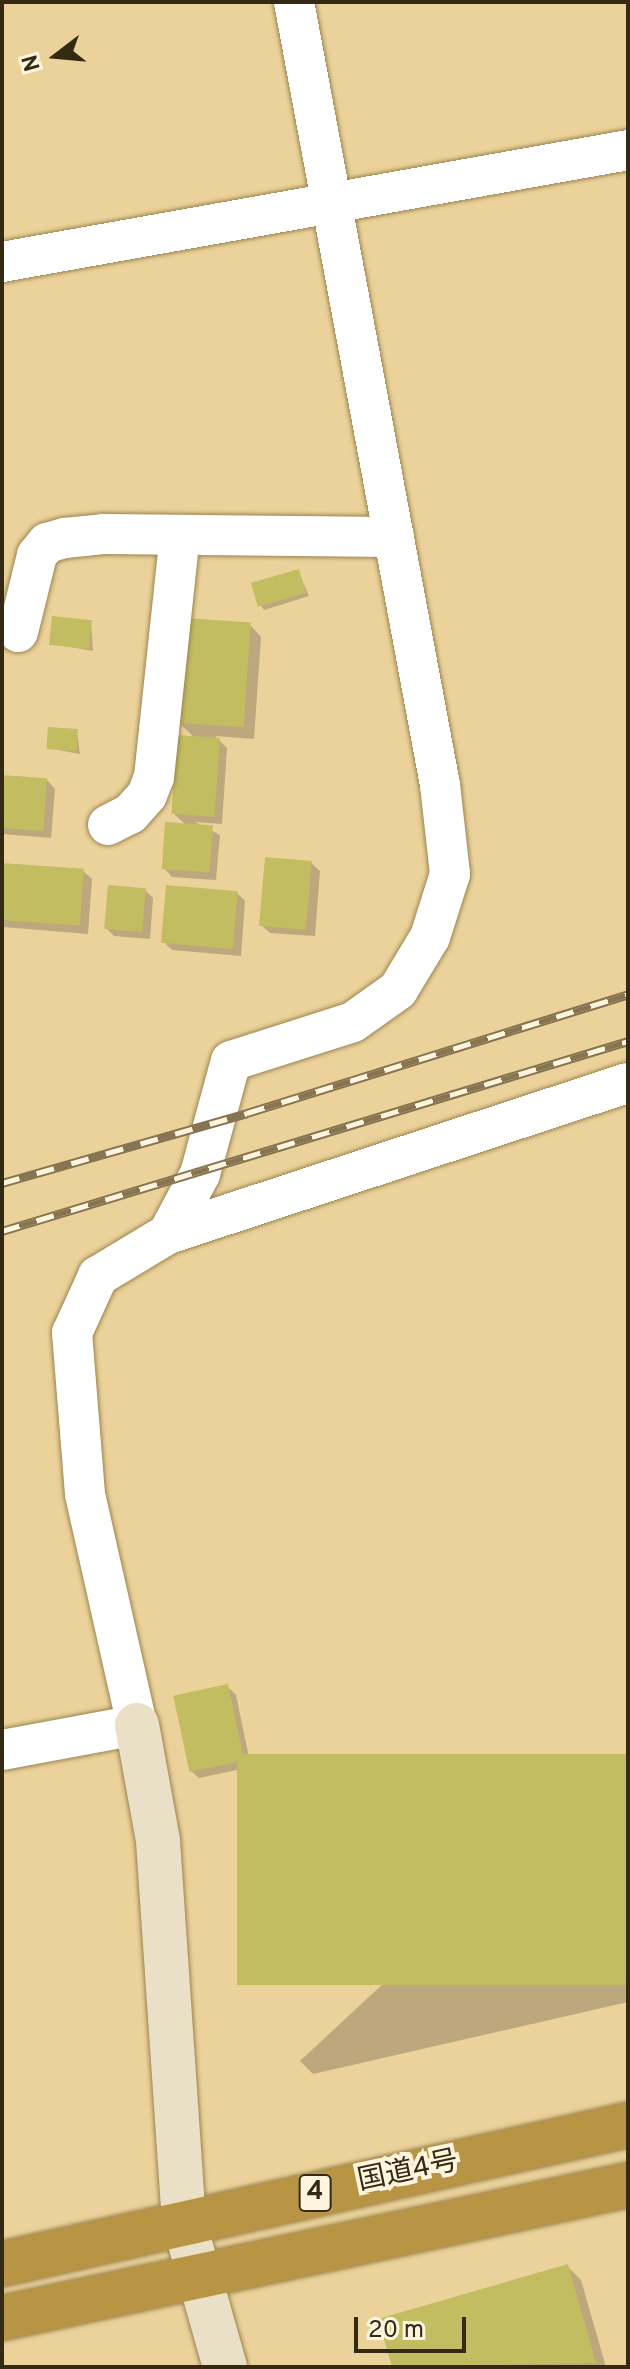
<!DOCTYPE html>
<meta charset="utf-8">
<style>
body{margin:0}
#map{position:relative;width:630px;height:2369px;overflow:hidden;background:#ebd29b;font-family:Overpass,"Noto Sans JP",sans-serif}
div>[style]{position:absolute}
.shadow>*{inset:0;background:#0003}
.building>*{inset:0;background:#c3bd62;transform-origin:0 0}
.roads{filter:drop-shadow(0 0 2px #9c844f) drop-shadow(0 0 2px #9c844f)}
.street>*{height:40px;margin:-20px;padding:0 20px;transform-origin:20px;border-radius:20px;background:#fff}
.secondary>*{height:44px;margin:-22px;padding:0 22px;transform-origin:22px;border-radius:22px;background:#eadfc7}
.highway>*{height:44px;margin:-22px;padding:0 22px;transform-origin:22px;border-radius:22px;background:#b89545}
.rail>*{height:9px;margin-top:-4.5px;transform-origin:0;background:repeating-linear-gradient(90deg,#fff5df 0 18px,#867550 0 36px);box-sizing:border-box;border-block:2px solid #867550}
span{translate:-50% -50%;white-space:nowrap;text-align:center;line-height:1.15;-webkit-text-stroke:8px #fff5df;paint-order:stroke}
.shield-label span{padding:2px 6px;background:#fff5df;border:2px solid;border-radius:6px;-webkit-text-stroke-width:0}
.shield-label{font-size:26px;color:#342a14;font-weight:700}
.street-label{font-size:28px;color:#342a14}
.frame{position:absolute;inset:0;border:4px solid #342a14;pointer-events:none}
.north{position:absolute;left:16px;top:16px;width:80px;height:80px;-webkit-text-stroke:6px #fff5df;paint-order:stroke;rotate:254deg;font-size:22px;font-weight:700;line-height:32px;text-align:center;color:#342a14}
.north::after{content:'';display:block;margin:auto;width:28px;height:36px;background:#342a14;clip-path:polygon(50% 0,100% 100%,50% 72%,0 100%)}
.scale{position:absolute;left:354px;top:2317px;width:112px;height:36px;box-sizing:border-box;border:4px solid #342a14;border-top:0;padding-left:10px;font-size:24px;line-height:28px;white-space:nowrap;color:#342a14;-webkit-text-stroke:6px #fff5df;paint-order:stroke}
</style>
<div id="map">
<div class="shadow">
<div style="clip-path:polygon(298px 571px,309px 596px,264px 610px,261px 606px)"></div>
<div style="clip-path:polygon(91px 622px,93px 651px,52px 644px)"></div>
<div style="clip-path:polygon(250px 625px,261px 637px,254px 739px,215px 736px,227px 748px,222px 824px,195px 822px,220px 835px,216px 880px,172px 877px,164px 868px,186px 825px,173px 813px,195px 738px,179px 723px)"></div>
<div style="clip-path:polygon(77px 731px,80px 754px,48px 748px)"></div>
<div style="clip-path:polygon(2px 777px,47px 780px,55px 789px,51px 838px,2px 834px)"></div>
<div style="clip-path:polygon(311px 863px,320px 871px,315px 936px,270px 933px,261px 925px)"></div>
<div style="clip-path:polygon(2px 865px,83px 871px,92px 879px,88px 934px,3px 927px)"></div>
<div style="clip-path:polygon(145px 890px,153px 898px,150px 939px,114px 936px,106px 928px)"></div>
<div style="clip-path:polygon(237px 893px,245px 901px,241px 956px,172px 950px,164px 942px)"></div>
<div style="clip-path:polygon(227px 1686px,236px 1695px,251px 1767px,199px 1778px,190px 1770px)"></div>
<div style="clip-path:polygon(628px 1756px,628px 2002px,313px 2074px,300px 2061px)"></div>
<div style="clip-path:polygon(568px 2267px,581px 2280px,606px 2367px,394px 2367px,381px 2321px)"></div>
</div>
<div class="building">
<div style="left:299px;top:569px;width:25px;height:50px;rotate:74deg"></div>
<div style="left:52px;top:616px;width:40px;height:29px;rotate:6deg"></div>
<div style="left:185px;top:618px;width:66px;height:105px;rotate:4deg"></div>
<div style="left:48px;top:727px;width:30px;height:22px;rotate:4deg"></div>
<div style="left:177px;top:735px;width:43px;height:79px;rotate:4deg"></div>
<div style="left:2px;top:775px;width:45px;height:53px;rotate:4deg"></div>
<div style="left:165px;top:822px;width:48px;height:47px;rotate:4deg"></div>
<div style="left:265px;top:857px;width:47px;height:69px;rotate:5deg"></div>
<div style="left:2px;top:863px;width:82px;height:57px;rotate:4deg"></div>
<div style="left:108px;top:885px;width:38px;height:44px;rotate:5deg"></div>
<div style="left:166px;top:885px;width:72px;height:58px;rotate:5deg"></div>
<div style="left:228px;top:1684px;width:78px;height:56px;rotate:78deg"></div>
<div style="left:628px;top:1754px;width:231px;height:391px;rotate:90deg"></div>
<div style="clip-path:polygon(568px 2264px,596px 2363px,392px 2367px,378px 2319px)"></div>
</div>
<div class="roads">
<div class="street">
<div style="left:2px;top:262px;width:636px;rotate:-10.14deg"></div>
<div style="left:18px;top:632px;width:79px;rotate:-76.1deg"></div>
<div style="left:37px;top:555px;width:16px;rotate:-50deg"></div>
<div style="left:47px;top:543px;width:19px;rotate:-16deg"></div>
<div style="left:65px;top:538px;width:38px;rotate:-6deg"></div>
<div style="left:103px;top:534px;width:291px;rotate:0.6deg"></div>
<div style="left:108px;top:825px;width:25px;rotate:-27deg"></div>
<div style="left:130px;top:814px;width:25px;rotate:-48deg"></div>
<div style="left:147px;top:795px;width:19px;rotate:-69deg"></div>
<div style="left:154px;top:777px;width:243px;rotate:-83.9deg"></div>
<div style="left:168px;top:1234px;width:68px;rotate:-61.9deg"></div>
<div style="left:200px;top:1174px;width:117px;rotate:-74.7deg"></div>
<div style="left:231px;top:1061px;width:128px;rotate:-17.7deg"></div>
<div style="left:353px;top:1022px;width:55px;rotate:-35.4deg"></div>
<div style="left:398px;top:990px;width:62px;rotate:-58.9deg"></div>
<div style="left:430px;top:937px;width:66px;rotate:-72.4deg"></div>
<div style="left:450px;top:874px;width:90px;rotate:-96.4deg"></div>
<div style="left:440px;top:785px;width:796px;rotate:-100.56deg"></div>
<div style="left:2px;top:1750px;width:137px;rotate:-10.5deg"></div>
<div style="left:137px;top:1725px;width:237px;rotate:-102.7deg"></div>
<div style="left:85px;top:1494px;width:162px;rotate:-94.6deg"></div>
<div style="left:72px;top:1333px;width:63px;rotate:-65.5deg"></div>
<div style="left:98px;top:1276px;width:82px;rotate:-31deg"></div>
<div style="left:168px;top:1234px;width:484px;rotate:-18.2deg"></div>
</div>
<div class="secondary">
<div style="left:137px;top:1725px;width:118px;rotate:79.7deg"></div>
<div style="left:158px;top:1841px;width:382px;rotate:86.1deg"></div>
<div style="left:184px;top:2222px;width:151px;rotate:74.2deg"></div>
</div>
<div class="highway">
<div style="left:2px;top:2264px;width:641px;rotate:-12.52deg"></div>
<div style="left:2px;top:2318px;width:640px;rotate:-11.99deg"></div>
</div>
</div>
<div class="rail">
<div style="left:2px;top:1183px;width:255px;rotate:-15.9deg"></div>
<div style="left:247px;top:1113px;width:399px;rotate:-17.3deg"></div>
<div style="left:2px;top:1231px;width:654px;rotate:-16.88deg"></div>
</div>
<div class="shield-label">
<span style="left:315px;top:2193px">4</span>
</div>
<div class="street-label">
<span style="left:408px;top:2172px;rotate:-12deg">国道4号</span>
</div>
<div class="frame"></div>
<div class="north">N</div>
<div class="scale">20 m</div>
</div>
